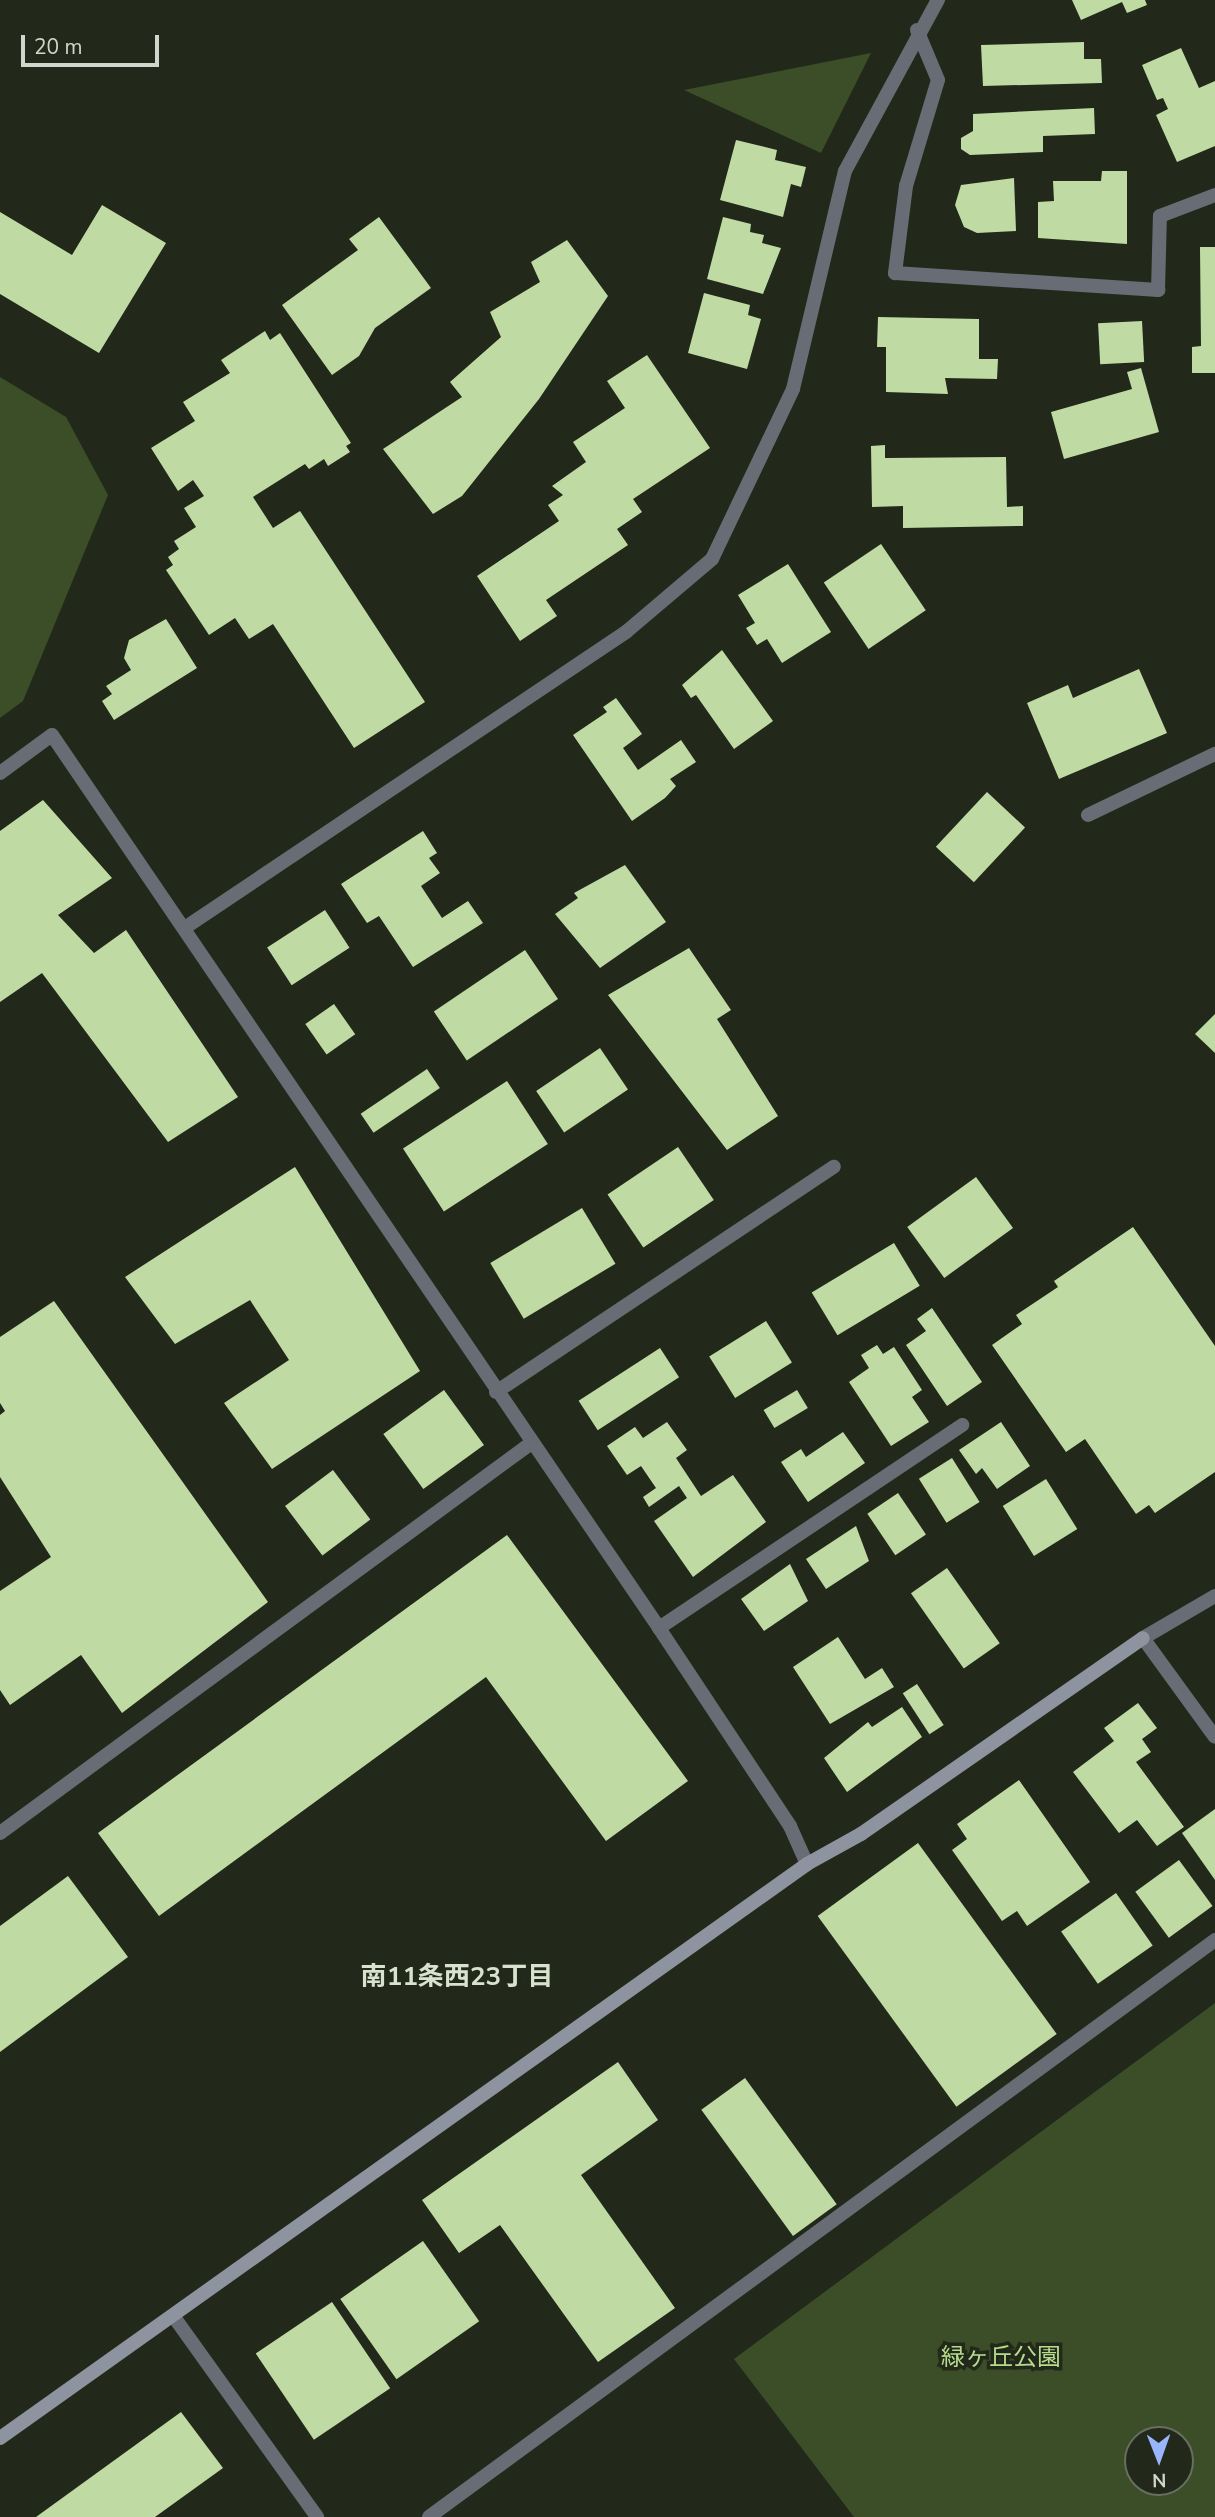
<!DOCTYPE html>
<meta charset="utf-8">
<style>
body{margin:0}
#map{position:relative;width:1215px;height:2517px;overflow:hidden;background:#22291a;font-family:"Nunito Sans","Noto Sans JP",sans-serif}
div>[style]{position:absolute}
.green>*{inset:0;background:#3b4e27}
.building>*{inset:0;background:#bfdba3;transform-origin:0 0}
.lane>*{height:14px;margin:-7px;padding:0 7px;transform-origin:7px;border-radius:7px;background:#686c74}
.street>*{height:14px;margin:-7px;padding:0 7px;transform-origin:7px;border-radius:7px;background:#686c74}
.secondary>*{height:14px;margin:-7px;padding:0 7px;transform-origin:7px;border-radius:7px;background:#8e93a0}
span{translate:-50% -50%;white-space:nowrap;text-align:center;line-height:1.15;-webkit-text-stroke:7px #22291a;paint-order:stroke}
.park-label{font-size:24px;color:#b5db8c}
.neighbourhood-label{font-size:26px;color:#d8e2ce;font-weight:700}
.north{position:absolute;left:1124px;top:2426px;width:70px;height:70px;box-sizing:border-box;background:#22291a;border:2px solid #686e61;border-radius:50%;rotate:179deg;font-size:19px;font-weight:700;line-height:28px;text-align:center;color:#d0d6cc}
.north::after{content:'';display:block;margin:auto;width:24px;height:32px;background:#99b5fd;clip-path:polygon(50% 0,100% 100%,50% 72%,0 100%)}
.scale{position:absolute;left:21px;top:35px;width:138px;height:32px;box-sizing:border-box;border:4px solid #d0d6cc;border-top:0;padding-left:9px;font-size:21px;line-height:24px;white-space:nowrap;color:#d0d6cc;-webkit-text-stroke:5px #22291a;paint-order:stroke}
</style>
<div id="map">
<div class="green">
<div style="clip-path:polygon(871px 53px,821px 153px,684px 90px)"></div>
<div style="clip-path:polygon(0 377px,66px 417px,108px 495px,23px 701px,0 718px)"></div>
<div style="clip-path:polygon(evenodd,1215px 2003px,1215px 2517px,854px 2517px,734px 2359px,1215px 2003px,1138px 2440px,1180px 2440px,1180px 2482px,1138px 2482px,1138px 2440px)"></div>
</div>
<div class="building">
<div style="clip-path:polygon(1072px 0,1145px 0,1147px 5px,1127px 13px,1122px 2px,1081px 20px)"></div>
<div style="clip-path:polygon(1084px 42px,1084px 59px,1101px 59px,1102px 83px,983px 86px,981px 45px)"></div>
<div style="clip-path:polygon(1181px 48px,1199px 88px,1215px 81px,1215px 146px,1177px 162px,1156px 115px,1168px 109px,1163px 98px,1157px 100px,1142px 65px)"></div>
<div style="clip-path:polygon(1094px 108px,1095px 134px,1043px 136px,1043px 152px,970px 155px,961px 149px,961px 138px,973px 131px,973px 114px)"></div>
<div style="clip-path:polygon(736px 140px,777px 150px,775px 160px,806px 167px,801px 187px,791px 184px,783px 217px,720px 200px)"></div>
<div style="clip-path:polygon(1102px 171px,1127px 171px,1127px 244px,1038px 238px,1038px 202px,1054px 201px,1053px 181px,1101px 181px)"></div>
<div style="clip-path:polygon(1014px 178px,1016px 231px,977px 233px,964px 227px,955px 205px,961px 185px)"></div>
<div style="clip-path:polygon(102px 205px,166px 243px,99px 353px,0 294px,0 212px,72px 255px)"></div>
<div style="clip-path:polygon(379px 217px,431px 288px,375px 328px,359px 356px,332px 375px,282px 305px,358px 250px,349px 239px)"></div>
<div style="clip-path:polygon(723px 217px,751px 224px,750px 232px,764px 235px,762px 243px,781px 248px,763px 294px,707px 279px)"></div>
<div style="clip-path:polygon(567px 240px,608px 296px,539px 399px,462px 496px,433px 514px,383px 449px,462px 397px,450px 382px,501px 337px,490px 312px,540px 282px,531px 262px)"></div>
<div style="clip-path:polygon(1200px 247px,1215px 247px,1215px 373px,1192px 373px,1192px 347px,1201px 346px)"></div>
<div style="clip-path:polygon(704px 293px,750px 305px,748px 315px,761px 319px,747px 369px,688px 353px)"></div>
<div style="clip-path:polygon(878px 317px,979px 319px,979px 359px,998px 359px,997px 379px,945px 378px,948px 394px,886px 392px,886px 347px,877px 347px)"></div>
<div style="left:1142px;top:321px;width:41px;height:44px;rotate:87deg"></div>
<div style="clip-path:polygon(265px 331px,270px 340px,280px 333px,351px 443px,346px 446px,350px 452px,328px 466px,324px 459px,309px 469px,305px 464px,253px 497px,273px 528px,300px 511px,425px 702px,354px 748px,273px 624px,249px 639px,235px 618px,209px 635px,166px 570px,173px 565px,168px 557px,179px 549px,174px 541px,196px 527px,184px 508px,204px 496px,193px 480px,178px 491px,151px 448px,195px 421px,183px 402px,230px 373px,221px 360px)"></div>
<div style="clip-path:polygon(647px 355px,710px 448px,633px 499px,642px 512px,617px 529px,628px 545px,546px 600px,557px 616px,520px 641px,477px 576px,559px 521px,548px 505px,563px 495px,552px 486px,586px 462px,573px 442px,625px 408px,607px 381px)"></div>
<div style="clip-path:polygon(1141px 368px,1159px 432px,1064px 459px,1051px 412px,1132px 389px,1127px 372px)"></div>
<div style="clip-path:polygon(885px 445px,885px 458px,1006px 457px,1007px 507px,1023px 506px,1023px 526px,903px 528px,903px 506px,872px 507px,871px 446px)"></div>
<div style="left:881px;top:544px;width:80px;height:69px;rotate:56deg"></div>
<div style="clip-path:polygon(788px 564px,831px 632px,782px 663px,767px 639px,757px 645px,746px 628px,755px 623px,738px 595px)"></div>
<div style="clip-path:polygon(166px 619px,197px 668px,114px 720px,102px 701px,112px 694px,106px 686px,131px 670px,124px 658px,129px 640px)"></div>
<div style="clip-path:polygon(722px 650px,773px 721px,734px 749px,696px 695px,691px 698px,682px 685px)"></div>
<div style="clip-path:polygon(1139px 669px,1167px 733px,1059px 779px,1027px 703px,1068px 685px,1073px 698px)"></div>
<div style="clip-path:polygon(616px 698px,642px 734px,623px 748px,638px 770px,681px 740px,696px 762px,670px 779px,676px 786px,665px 798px,632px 821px,573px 735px,607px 712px,603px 707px)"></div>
<div style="left:987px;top:792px;width:52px;height:75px;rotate:43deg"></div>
<div style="clip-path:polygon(43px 800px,112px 878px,58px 915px,94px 953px,126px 930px,238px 1097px,168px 1142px,42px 973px,0 1002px,0 831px)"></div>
<div style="clip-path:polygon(423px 831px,437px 853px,429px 858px,440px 873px,421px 886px,442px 918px,468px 901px,483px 923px,413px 967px,379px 916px,367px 923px,341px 884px)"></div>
<div style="clip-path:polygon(625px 865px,666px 922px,600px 968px,555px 914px,578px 898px,574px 893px)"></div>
<div style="left:325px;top:910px;width:45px;height:69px;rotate:57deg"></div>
<div style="clip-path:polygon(689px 948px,731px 1010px,717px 1019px,778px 1116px,727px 1150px,608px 995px)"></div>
<div style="left:525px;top:950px;width:59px;height:110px;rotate:56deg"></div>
<div style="left:334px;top:1004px;width:37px;height:35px;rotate:55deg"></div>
<div style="clip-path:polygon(1215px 1014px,1215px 1053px,1195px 1034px)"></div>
<div style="left:600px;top:1048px;width:50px;height:77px;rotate:56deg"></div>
<div style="left:427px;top:1069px;width:23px;height:80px;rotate:56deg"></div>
<div style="left:507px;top:1081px;width:75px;height:124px;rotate:57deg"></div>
<div style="left:678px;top:1147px;width:64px;height:85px;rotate:56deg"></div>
<div style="clip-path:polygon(295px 1167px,420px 1371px,272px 1469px,224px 1403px,289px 1360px,250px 1300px,175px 1344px,125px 1277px)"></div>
<div style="left:976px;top:1177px;width:63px;height:85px;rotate:54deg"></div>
<div style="left:582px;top:1208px;width:65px;height:107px;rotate:59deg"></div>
<div style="clip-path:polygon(1133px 1227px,1215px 1346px,1215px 1472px,1155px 1513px,1149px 1505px,1136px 1514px,1085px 1439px,1066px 1452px,992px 1345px,1022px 1324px,1016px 1315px,1058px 1287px,1054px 1281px)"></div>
<div style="left:894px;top:1243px;width:50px;height:96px;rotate:59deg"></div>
<div style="clip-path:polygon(54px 1301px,268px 1602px,122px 1713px,81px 1655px,10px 1705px,0 1690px,0 1591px,51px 1557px,0 1477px,0 1415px,5px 1411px,0 1403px,0 1337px)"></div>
<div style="clip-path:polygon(932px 1308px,982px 1382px,947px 1406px,906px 1345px,926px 1331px,917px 1319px)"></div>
<div style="left:766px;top:1321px;width:49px;height:67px;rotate:58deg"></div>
<div style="clip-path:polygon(877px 1345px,883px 1354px,894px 1347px,922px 1390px,912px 1397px,929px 1422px,891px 1446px,849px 1382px,869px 1368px,861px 1355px)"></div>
<div style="left:660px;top:1348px;width:35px;height:97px;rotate:57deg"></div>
<div style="left:444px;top:1390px;width:68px;height:75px;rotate:54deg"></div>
<div style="left:797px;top:1390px;width:21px;height:39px;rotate:59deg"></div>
<div style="clip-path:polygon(667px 1422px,687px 1450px,676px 1458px,701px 1496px,733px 1475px,766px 1522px,693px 1577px,654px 1521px,687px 1498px,679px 1486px,649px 1507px,643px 1497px,656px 1488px,641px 1466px,627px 1475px,607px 1446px,635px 1427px,643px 1438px)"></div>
<div style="clip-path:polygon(1001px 1422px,1030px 1466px,997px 1489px,982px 1468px,976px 1474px,959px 1450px)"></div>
<div style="clip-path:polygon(843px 1432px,865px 1463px,808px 1502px,781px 1462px,801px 1449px,806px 1457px)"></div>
<div style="left:952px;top:1458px;width:52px;height:39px;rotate:58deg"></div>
<div style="left:333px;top:1470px;width:62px;height:60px;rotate:53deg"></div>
<div style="left:1046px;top:1479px;width:59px;height:51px;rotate:58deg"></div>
<div style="left:898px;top:1493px;width:50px;height:37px;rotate:56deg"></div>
<div style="clip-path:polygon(856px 1526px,869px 1561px,826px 1589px,806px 1559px)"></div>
<div style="clip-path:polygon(507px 1535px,688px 1781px,606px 1841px,486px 1677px,159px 1916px,98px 1833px)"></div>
<div style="clip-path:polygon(790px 1564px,808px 1601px,764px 1631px,741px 1599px)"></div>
<div style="left:947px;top:1568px;width:92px;height:44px;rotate:55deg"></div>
<div style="clip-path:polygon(838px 1637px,865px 1679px,882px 1668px,894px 1687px,830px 1724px,793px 1667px)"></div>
<div style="left:917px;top:1684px;width:49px;height:17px;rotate:57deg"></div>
<div style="clip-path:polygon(1138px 1703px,1157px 1728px,1142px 1739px,1151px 1752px,1136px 1762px,1184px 1827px,1157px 1846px,1137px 1820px,1119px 1833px,1073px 1772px,1114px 1741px,1104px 1728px)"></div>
<div style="clip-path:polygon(902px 1707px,922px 1737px,847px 1792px,824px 1758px,868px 1722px,872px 1727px)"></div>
<div style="clip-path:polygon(1019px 1780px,1090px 1882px,1027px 1926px,1017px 1911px,1002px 1921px,952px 1850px,967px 1839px,957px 1824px)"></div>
<div style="clip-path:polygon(1215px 1809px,1215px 1880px,1182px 1833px)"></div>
<div style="left:918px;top:1843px;width:236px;height:124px;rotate:54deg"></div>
<div style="left:1179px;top:1860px;width:57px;height:54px;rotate:54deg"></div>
<div style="clip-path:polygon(68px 1876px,128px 1957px,0 2052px,0 1926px)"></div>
<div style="left:1116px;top:1893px;width:64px;height:67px;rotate:55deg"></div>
<div style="clip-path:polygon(618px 2062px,658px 2120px,581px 2175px,675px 2308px,598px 2362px,500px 2225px,459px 2253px,422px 2200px)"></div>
<div style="left:745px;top:2078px;width:156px;height:54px;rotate:54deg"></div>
<div style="left:423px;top:2241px;width:98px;height:101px;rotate:55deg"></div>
<div style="left:332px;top:2302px;width:104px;height:92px;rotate:56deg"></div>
<div style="clip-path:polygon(181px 2412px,223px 2468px,155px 2517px,36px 2517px)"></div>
</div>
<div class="lane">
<div style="left:1088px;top:815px;width:141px;rotate:-25.7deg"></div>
</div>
<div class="street">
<div style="left:917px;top:30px;width:54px;rotate:67.2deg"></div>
<div style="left:938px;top:80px;width:111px;rotate:106.8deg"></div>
<div style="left:906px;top:186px;width:88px;rotate:97.2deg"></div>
<div style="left:895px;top:273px;width:264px;rotate:3.7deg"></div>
<div style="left:1158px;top:290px;width:74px;rotate:-88.5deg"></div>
<div style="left:1160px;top:216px;width:59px;rotate:-20.9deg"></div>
<div style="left:0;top:773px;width:64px;rotate:-36.2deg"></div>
<div style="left:52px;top:735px;width:1080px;rotate:55.79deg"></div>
<div style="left:659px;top:1628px;width:237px;rotate:56.5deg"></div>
<div style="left:790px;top:1826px;width:42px;rotate:65.9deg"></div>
<div style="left:186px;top:927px;width:530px;rotate:-33.84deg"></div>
<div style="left:626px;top:632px;width:113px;rotate:-40.3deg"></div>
<div style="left:712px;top:559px;width:188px;rotate:-64.5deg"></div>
<div style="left:793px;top:389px;width:224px;rotate:-76.6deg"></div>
<div style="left:845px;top:171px;width:195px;rotate:-61.5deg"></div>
<div style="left:496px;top:1392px;width:406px;rotate:-33.7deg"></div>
<div style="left:1215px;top:1596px;width:83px;rotate:149.7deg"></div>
<div style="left:1143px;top:1638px;width:122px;rotate:54deg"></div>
<div style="left:659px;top:1628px;width:365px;rotate:-33.8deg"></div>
<div style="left:0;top:1833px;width:657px;rotate:-36.28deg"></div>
<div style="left:174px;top:2317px;width:246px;rotate:54.4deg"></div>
<div style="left:429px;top:2517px;width:975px;rotate:-36.28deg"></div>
</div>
<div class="secondary">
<div style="left:0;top:2438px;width:990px;rotate:-35.42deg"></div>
<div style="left:807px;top:1864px;width:62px;rotate:-29.1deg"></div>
<div style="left:861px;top:1834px;width:343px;rotate:-34.8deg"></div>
</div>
<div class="park-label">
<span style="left:1001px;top:2358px">緑ヶ丘公園</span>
</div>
<div class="neighbourhood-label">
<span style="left:457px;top:1977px">南11条西23丁目</span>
</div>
<div class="north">N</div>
<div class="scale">20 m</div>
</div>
